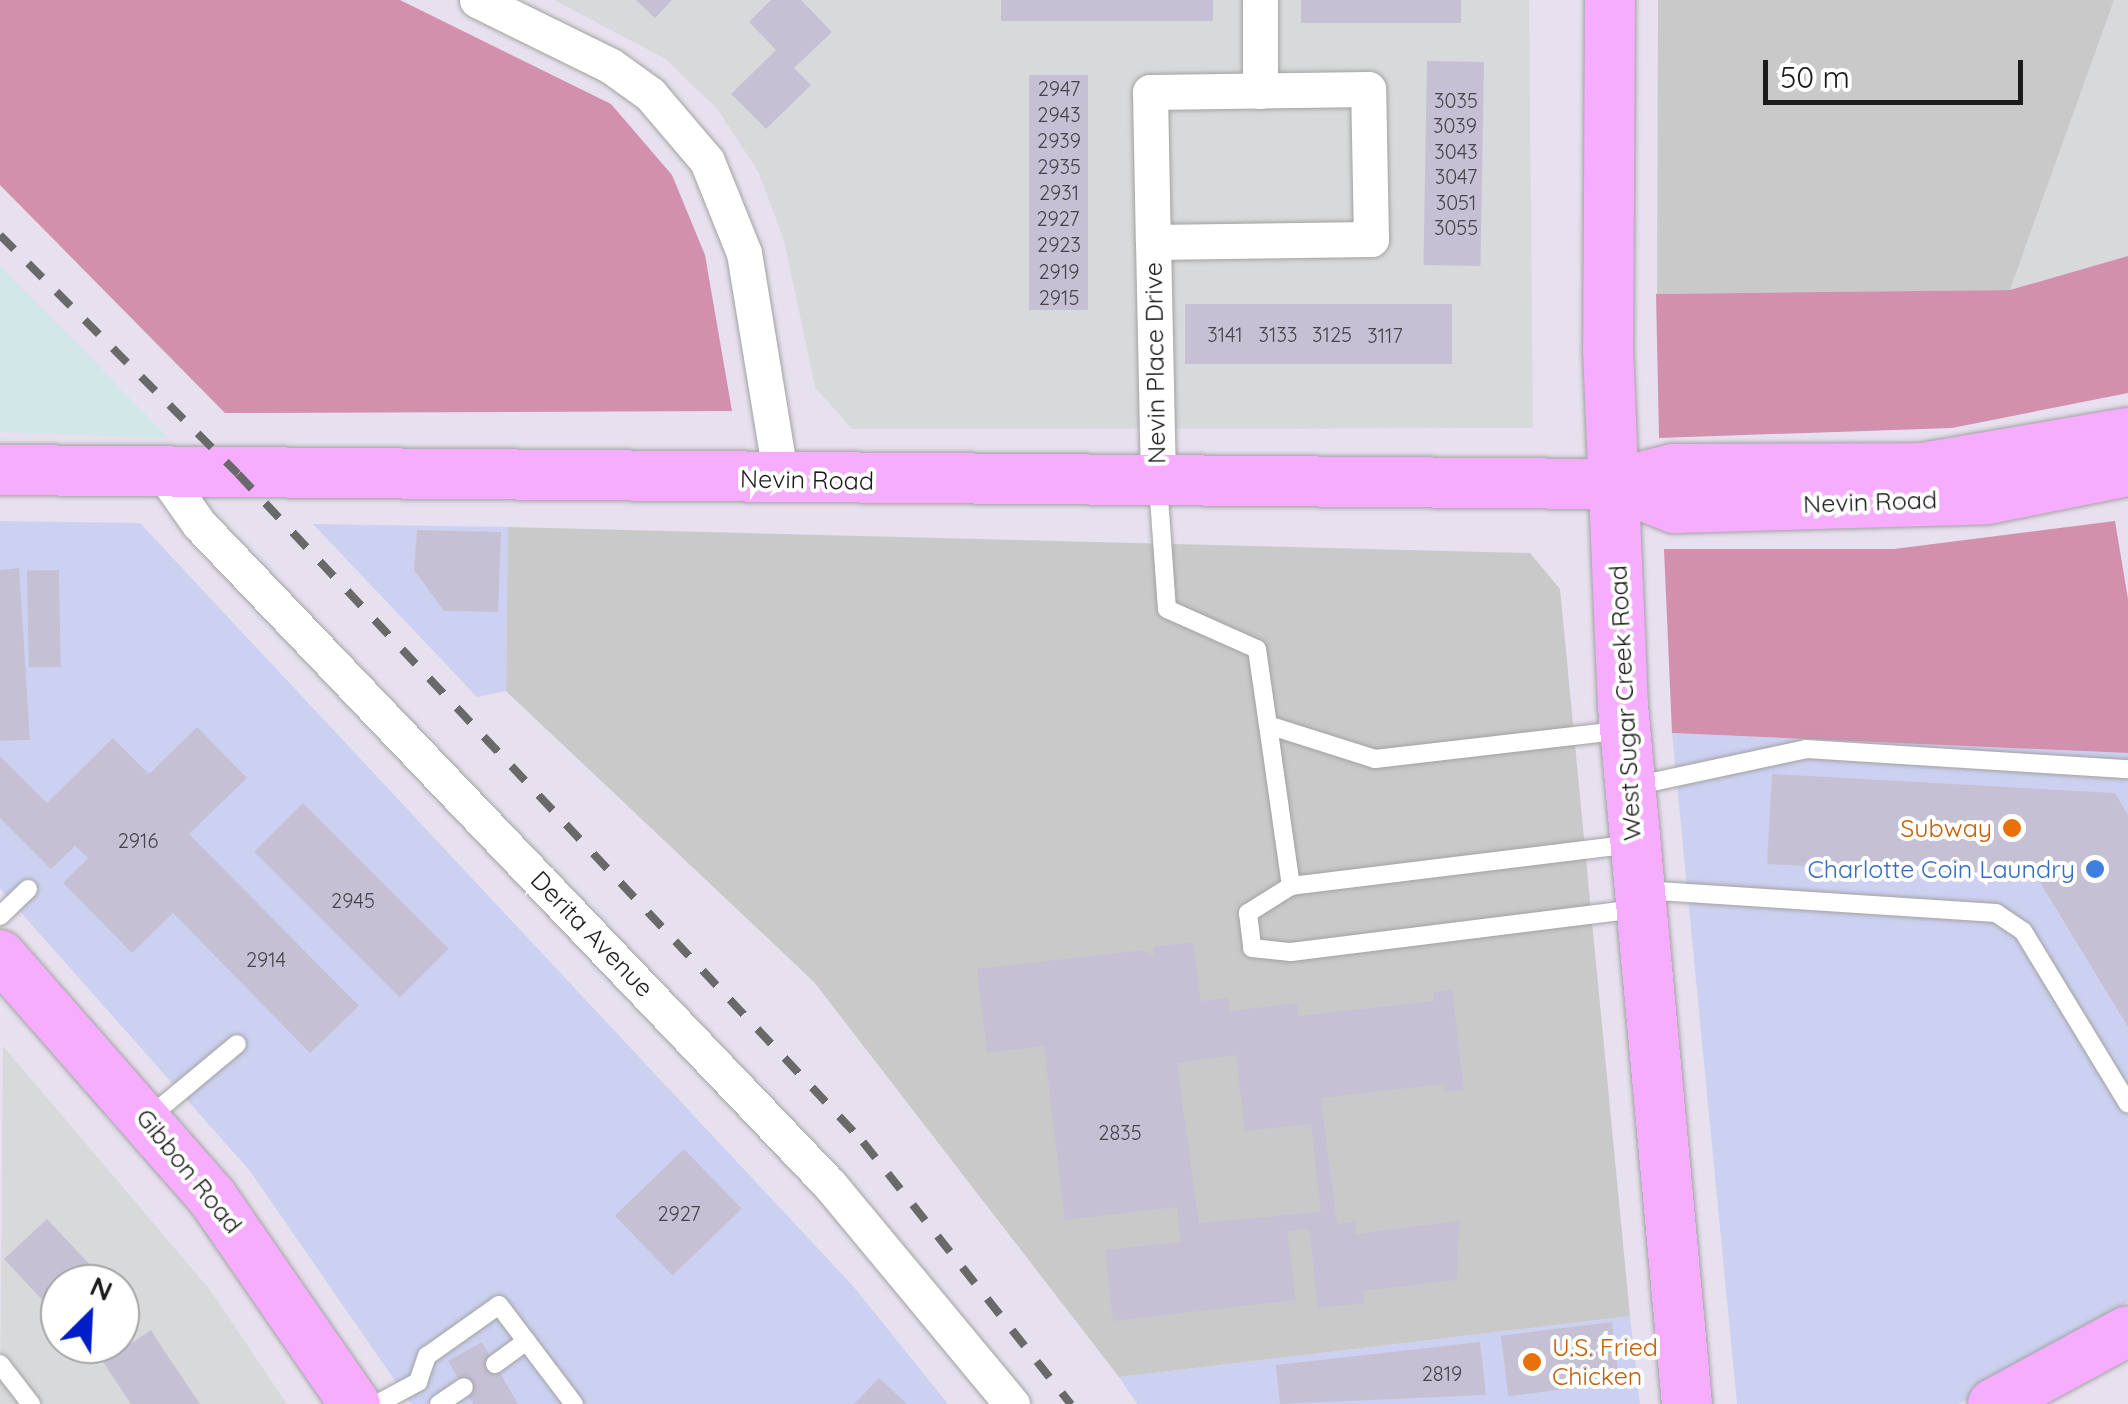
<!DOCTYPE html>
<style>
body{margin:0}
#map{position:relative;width:2128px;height:1404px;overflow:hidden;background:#e7e0ee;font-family:Quicksand,sans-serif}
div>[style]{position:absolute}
.residential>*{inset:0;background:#d8d9da}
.commercial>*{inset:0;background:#cdd1f1}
.industrial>*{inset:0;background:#d1e7e8}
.religious>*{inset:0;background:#c9c9c9}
.forest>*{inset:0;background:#d290ad}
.building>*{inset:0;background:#c6c0d5;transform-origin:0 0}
.roads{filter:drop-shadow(0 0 2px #a2a2a2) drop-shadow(0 0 2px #a2a2a2)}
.service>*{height:18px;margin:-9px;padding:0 9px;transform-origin:9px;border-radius:9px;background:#fff}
.minor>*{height:35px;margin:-17.5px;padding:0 17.5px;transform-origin:17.5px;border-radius:17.5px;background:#fff}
.secondary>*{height:50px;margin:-25px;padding:0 25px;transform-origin:25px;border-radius:25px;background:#f7adff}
.rail>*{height:8px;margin-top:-4px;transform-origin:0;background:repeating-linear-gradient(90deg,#696969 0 20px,transparent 0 40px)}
.dots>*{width:28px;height:28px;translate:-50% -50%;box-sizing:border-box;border:5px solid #fff;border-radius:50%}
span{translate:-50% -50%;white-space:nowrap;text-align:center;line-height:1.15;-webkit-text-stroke:8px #fff;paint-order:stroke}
.number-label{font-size:20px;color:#46444a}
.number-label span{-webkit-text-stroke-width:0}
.street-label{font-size:25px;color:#1b1b1b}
.food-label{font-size:25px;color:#c56008}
.right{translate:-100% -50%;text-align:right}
.left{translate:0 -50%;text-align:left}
.shop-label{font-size:25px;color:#366cbe}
.north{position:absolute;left:40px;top:1264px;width:100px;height:100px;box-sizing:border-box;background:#fff;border:2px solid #a4a4a4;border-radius:50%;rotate:24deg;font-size:28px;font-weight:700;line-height:40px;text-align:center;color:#1b1b1b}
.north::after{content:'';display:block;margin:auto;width:35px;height:45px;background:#001ec7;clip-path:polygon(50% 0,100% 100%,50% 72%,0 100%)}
.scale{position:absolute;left:1763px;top:60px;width:260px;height:45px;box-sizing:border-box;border:5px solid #1b1b1b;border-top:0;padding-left:12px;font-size:30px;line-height:35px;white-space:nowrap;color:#1b1b1b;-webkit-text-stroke:8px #fff;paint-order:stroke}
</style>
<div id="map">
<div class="residential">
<div style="clip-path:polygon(554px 0,1529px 0,1533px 428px,852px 429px,815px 387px,784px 240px,758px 171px,718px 110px,666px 59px)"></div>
<div style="clip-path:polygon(2114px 0,2128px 0,2128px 256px,2010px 290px)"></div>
<div style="clip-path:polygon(evenodd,3px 1046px,210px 1290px,287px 1404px,0 1404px,3px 1046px,60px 1284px,120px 1284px,120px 1344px,60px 1344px,60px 1284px)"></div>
</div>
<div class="commercial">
<div style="clip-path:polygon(0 521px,140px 523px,853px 1286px,948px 1404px,411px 1404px,250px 1171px,0 889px)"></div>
<div style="clip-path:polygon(313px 524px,508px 527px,506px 691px,477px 697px)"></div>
<div style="clip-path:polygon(1672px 733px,2128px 753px,2128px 1302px,1959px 1404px,1737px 1404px)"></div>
<div style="clip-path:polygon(1630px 1316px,1640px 1404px,1137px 1404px,1119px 1377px)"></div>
</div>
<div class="industrial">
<div style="clip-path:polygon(0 266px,169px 438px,0 432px)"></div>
</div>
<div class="religious">
<div style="clip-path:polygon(1658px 0,2114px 0,2010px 290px,1657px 294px)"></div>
<div style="clip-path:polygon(508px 527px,1530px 553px,1560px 589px,1630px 1316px,1119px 1377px,814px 982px,506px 691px)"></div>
</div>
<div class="forest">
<div style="clip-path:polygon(0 0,400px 0,611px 104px,672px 175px,705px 255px,732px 411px,225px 413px,0 185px)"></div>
<div style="clip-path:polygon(2128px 256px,2128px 393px,1952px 428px,1659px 438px,1656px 294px,2010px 290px)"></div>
<div style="clip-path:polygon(2115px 521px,2128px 599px,2128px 753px,1672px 733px,1664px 549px,1894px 549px)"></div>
</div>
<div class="building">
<div style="clip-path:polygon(636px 0,672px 0,655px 18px)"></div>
<div style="clip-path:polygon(771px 0,801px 0,832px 32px,794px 68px,811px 85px,766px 129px,731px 94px,776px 50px,749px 22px)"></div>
<div style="left:1001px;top:0;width:212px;height:21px"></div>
<div style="left:1301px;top:0;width:160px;height:23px"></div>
<div style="left:1427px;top:61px;width:57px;height:204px;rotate:1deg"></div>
<div style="left:1029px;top:75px;width:59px;height:235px"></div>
<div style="left:1185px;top:304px;width:267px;height:60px"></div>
<div style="clip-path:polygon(417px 530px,501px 532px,498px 612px,444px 611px,414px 570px)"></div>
<div style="clip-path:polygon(19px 568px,30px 740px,0 741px,0 570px)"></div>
<div style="left:59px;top:570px;width:97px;height:32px;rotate:89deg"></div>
<div style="clip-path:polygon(197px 727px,247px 778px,189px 834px,359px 1006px,310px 1053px,173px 913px,132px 953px,63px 883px,88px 858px,75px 846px,51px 869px,0 818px,0 756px,47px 803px,113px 738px,149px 774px)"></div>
<div style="clip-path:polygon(1772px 774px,2115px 793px,2128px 815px,2128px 1027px,2038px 879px,1767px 864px)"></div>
<div style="left:303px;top:803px;width:206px;height:69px;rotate:45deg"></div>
<div style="clip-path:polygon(evenodd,1193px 942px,1201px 1001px,1228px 998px,1230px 1011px,1297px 1003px,1298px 1016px,1434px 1001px,1433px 992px,1452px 990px,1464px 1090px,1445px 1092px,1444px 1084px,1321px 1098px,1337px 1224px,1355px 1222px,1356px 1234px,1459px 1221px,1457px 1280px,1363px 1291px,1364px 1303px,1318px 1308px,1309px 1229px,1287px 1231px,1296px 1300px,1113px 1321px,1105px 1250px,1181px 1242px,1177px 1207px,1065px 1220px,1044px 1046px,987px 1053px,977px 969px,1144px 950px,1154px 958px,1153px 947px,1193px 942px,1236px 1055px,1245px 1131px,1311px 1124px,1321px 1212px,1199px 1223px,1177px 1063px,1236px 1055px)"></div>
<div style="left:684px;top:1149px;width:83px;height:96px;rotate:46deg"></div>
<div style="clip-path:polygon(47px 1219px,108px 1284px,60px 1284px,60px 1319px,4px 1259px)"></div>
<div style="left:1612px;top:1322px;width:61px;height:112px;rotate:83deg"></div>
<div style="clip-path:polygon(151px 1330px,165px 1352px,200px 1404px,131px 1404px,103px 1362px)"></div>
<div style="clip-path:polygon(482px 1342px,518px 1404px,473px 1404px,448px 1361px)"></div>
<div style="clip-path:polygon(1480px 1342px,1486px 1395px,1280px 1404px,1276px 1365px)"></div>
<div style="clip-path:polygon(879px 1378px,907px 1404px,854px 1404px)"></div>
</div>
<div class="roads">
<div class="service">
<div style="left:1158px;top:484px;width:125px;rotate:85.9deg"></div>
<div style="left:1167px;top:609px;width:98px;rotate:24deg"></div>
<div style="left:1257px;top:649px;width:77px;rotate:81.8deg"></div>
<div style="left:1268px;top:725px;width:112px;rotate:17.6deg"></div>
<div style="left:1375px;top:759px;width:251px;rotate:-6.6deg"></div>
<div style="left:1268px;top:725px;width:163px;rotate:81.9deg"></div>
<div style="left:1634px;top:786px;width:176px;rotate:-12.1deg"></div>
<div style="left:1806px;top:749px;width:323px;rotate:3.6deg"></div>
<div style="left:1633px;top:844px;width:345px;rotate:173deg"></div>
<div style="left:1291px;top:886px;width:51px;rotate:147.9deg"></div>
<div style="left:1248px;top:913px;width:35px;rotate:83deg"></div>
<div style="left:1252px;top:948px;width:39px;rotate:6deg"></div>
<div style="left:1291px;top:952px;width:350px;rotate:-7.1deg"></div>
<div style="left:1642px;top:890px;width:355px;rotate:3.7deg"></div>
<div style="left:1996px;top:913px;width:32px;rotate:34deg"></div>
<div style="left:2023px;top:931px;width:202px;rotate:58.7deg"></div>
<div style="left:0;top:916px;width:39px;rotate:-44deg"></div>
<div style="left:147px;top:1119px;width:117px;rotate:-39.8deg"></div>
<div style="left:0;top:1364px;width:51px;rotate:52.2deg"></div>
<div style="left:495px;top:1364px;width:39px;rotate:-36deg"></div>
<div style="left:377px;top:1404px;width:47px;rotate:-28.2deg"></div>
<div style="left:418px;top:1382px;width:28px;rotate:-71deg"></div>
<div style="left:427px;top:1356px;width:88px;rotate:-35.3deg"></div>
<div style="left:499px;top:1305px;width:124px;rotate:52.9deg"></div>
<div style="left:439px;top:1404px;width:30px;rotate:-34deg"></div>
</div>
<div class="minor">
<div style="left:477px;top:0;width:149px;rotate:26.2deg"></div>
<div style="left:611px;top:66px;width:48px;rotate:35.7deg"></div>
<div style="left:650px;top:94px;width:88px;rotate:49.6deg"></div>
<div style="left:707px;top:161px;width:99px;rotate:68.1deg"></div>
<div style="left:744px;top:253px;width:229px;rotate:80.7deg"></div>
<div style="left:1260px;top:0;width:91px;rotate:90deg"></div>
<div style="left:1153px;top:242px;width:218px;rotate:-0.8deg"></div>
<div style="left:1371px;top:239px;width:150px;rotate:-91.1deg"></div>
<div style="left:1368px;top:89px;width:218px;rotate:179.2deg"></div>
<div style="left:1150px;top:92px;width:150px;rotate:88.9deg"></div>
<div style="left:1153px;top:242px;width:242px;rotate:88.8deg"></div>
<div style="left:163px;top:473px;width:62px;rotate:54.8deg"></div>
<div style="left:199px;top:524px;width:914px;rotate:46.33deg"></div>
<div style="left:830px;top:1185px;width:285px;rotate:50.3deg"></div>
</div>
<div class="secondary">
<div style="left:1610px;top:0;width:349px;rotate:90.3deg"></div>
<div style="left:1608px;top:349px;width:357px;rotate:87.6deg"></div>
<div style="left:1623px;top:706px;width:701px;rotate:84.76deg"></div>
<div style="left:0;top:470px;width:1614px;rotate:0.5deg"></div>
<div style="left:1614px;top:484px;width:61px;rotate:-14.3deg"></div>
<div style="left:1673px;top:469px;width:250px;rotate:-0.2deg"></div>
<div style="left:1923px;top:468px;width:208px;rotate:-9.7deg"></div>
<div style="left:1614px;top:484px;width:65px;rotate:21.8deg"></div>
<div style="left:1674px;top:508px;width:314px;rotate:-1.6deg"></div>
<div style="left:1988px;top:499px;width:143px;rotate:-11.3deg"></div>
<div style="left:0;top:955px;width:322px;rotate:48.8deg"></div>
<div style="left:212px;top:1197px;width:252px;rotate:55.4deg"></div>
<div style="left:1993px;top:1404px;width:153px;rotate:-28.4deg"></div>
</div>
</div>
<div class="rail">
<div style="left:0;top:235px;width:337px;rotate:45.1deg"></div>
<div style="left:238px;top:474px;width:915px;rotate:46.9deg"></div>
<div style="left:863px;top:1142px;width:335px;rotate:51.6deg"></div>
</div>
<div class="dots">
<div style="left:2012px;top:828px;background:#e8710a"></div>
<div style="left:2095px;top:869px;background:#3f7fe0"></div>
<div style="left:1532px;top:1362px;background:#e8710a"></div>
</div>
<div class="number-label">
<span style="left:1059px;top:88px">2947</span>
<span style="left:1456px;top:100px">3035</span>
<span style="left:1059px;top:114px">2943</span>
<span style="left:1455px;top:125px">3039</span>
<span style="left:1059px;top:140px">2939</span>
<span style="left:1456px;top:151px">3043</span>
<span style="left:1059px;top:166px">2935</span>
<span style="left:1456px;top:176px">3047</span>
<span style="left:1059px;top:192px">2931</span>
<span style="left:1456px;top:202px">3051</span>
<span style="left:1058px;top:218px">2927</span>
<span style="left:1456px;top:227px">3055</span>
<span style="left:1059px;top:244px">2923</span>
<span style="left:1059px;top:271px">2919</span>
<span style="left:1059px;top:297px">2915</span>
<span style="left:1225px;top:334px">3141</span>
<span style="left:1278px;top:334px">3133</span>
<span style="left:1332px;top:334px">3125</span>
<span style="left:1385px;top:335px">3117</span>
<span style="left:138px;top:840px">2916</span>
<span style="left:353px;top:900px">2945</span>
<span style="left:266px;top:959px">2914</span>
<span style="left:1120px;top:1132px">2835</span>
<span style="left:679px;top:1213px">2927</span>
<span style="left:1442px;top:1373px">2819</span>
</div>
<div class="street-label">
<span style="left:1155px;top:363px;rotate:-91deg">Nevin Place Drive</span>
<span style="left:807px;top:480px;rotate:1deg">Nevin Road</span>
<span style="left:1870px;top:502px;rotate:-2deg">Nevin Road</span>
<span style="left:1625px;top:703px;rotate:-93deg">West Sugar Creek Road</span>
<span style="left:592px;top:934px;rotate:46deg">Derita Avenue</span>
<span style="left:189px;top:1171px;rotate:51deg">Gibbon Road</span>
</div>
<div class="food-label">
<span class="right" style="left:1992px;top:828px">Subway</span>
<span class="left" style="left:1552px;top:1362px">U.S. Fried<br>Chicken</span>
</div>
<div class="shop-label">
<span class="right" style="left:2075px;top:869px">Charlotte Coin Laundry</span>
</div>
<div class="north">N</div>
<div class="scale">50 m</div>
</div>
